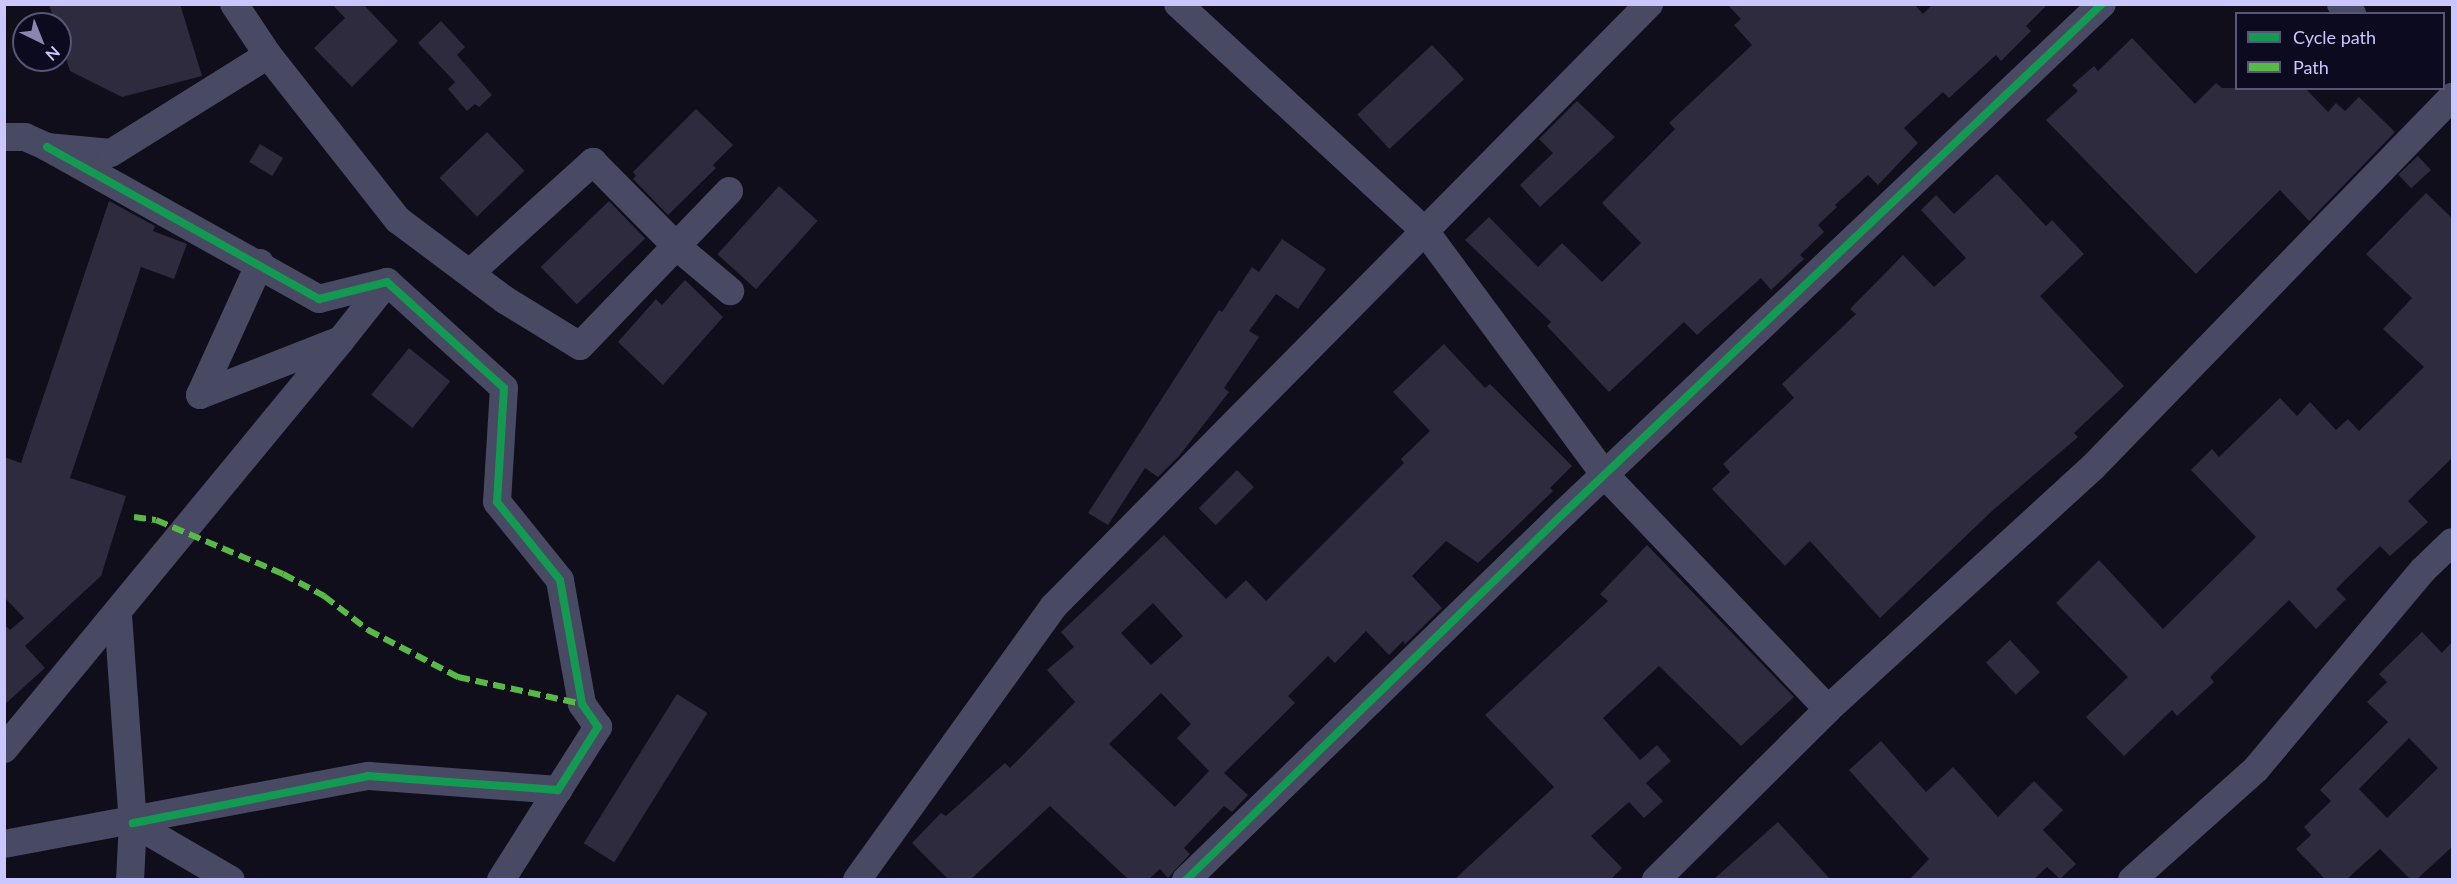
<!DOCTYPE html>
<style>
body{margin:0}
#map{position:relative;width:2457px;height:884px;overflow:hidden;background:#100e1a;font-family:Lato,sans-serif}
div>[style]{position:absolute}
.building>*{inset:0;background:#2d2b3d;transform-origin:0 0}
.minor>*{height:28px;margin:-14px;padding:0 14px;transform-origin:14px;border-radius:14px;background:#484963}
.quiet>*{height:6px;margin-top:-3px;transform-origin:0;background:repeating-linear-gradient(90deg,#58b947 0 12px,transparent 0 18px)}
.cycleway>*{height:8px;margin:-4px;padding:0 4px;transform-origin:4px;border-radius:4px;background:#139951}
span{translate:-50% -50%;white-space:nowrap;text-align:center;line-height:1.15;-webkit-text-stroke:4.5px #0c0a1e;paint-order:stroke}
.frame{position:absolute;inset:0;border:6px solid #cac6ff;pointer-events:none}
.legend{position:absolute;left:2235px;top:12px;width:210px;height:78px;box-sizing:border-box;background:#0c0a1e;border:2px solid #585578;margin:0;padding:8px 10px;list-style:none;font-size:18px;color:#cac6ff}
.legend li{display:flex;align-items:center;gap:12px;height:30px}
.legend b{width:30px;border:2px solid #585578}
.north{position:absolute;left:12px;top:12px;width:60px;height:60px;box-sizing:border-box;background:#0c0a1e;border:2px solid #585578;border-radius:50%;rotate:137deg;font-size:16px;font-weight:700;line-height:24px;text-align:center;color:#cac6ff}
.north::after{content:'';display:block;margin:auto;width:21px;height:27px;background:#8986af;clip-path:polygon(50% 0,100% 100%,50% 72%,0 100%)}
</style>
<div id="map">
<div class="building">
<div style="clip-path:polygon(49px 4px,180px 4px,202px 76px,122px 97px,70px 71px,60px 39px,60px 24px,55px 24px)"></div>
<div style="clip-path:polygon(332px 4px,363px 4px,398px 41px,352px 87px,314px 48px,345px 18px)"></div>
<div style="clip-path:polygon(1727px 4px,1914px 4px,1923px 14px,1933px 4px,2048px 4px,2026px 26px,2031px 31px,2001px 61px,1996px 55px,1949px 98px,1943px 92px,1904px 128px,1918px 143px,1878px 185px,1868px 175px,1835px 205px,1837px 207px,1818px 225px,1824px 232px,1800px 255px,1804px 259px,1771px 290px,1761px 278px,1697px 335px,1684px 322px,1609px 392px,1547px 326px,1551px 322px,1465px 240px,1489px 217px,1538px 267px,1562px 243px,1602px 282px,1641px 243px,1602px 203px,1675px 129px,1669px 123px,1752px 45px,1734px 25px,1741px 19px)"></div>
<div style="clip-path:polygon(441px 21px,465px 47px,457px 55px,492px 95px,479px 107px,475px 104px,467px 111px,448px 89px,455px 82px,418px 43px)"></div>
<div style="clip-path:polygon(2132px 38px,2195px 104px,2216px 83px,2222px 88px,2305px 88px,2328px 112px,2336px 103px,2345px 111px,2359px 97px,2395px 132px,2309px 221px,2280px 190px,2196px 274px,2046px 120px,2078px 91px,2072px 85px,2094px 66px,2098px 71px)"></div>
<div style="left:1432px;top:45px;width:47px;height:102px;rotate:47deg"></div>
<div style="clip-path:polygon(1577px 101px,1615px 137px,1540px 207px,1520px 185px,1553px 153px,1539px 139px)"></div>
<div style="clip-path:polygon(696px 109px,733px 145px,713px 165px,716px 168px,668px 215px,633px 179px,636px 176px,633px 172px)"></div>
<div style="left:487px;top:132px;width:54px;height:66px;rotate:46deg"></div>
<div style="left:260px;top:144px;width:27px;height:21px;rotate:31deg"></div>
<div style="left:2418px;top:156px;width:19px;height:27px;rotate:47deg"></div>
<div style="clip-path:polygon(1997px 174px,2046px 226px,2052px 220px,2084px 254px,2040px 296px,2124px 386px,2074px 433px,2078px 437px,1992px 511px,1880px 618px,1810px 541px,1785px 566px,1712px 489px,1730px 472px,1723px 464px,1794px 398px,1782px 384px,1856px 314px,1850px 309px,1903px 255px,1934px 287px,1966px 258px,1921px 210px,1936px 195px,1954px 214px)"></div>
<div style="left:779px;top:186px;width:52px;height:92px;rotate:42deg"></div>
<div style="clip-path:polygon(2426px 193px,2452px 218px,2452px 458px,2408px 501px,2428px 522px,2390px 556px,2380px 546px,2336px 589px,2346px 599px,2316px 629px,2289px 600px,2210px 677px,2214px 682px,2177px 716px,2172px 710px,2124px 756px,2086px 717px,2128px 677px,2056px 603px,2099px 560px,2163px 629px,2256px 537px,2191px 470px,2212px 449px,2219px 457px,2280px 398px,2297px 416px,2310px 402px,2336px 430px,2348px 419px,2359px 431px,2424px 367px,2383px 329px,2412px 298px,2366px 254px)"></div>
<div style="clip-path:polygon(109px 201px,155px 226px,153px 231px,187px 244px,174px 279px,141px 267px,70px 478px,126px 496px,101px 576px,25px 646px,45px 668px,4px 705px,4px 624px,10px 630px,24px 618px,4px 597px,4px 457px,21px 463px)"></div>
<div style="left:609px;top:201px;width:52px;height:95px;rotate:46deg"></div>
<div style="clip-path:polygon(1282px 239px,1326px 269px,1298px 309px,1276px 294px,1249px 331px,1259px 337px,1224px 388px,1229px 392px,1179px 456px,1158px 477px,1145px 468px,1108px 525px,1088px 513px,1219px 310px,1222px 312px,1252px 267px,1259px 272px)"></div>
<div style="clip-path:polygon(685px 280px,723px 317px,663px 385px,618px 342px,656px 299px,662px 305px)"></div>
<div style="clip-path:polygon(evenodd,1444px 344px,1485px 388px,1490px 384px,1572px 466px,1550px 488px,1553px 491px,1478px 563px,1446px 541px,1412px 576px,1442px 608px,1405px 644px,1403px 641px,1389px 655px,1366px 631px,1335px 663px,1328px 656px,1288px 696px,1295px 703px,1224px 773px,1248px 795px,1232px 812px,1224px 806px,1184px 848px,1190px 854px,1168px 878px,1160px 869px,1149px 879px,1128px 879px,1050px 806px,971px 879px,948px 879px,912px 843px,941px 813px,946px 816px,1005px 763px,1010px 768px,1075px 702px,1047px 670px,1074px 647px,1061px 632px,1164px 535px,1226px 599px,1246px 580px,1266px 601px,1404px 463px,1401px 459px,1430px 431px,1393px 392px,1444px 344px,1153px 603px,1183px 636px,1151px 665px,1121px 633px,1153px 603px,1444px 344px,1161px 693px,1191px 724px,1177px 738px,1209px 771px,1175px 807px,1109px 744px,1161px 693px)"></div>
<div style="left:409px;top:348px;width:53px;height:60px;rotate:39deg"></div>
<div style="left:1237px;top:470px;width:24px;height:54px;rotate:45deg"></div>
<div style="clip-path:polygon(1647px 545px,1794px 697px,1741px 746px,1659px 666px,1603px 718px,1640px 760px,1657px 745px,1671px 761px,1646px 783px,1663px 801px,1644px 818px,1629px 802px,1591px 836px,1622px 868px,1611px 879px,1455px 879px,1554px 787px,1485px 715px,1608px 601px,1600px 594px)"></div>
<div style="clip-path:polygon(evenodd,2422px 632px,2442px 653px,2452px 642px,2452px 847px,2417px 879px,2410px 879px,2380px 849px,2347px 879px,2325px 879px,2296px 849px,2311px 835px,2304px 827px,2331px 801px,2320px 790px,2388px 722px,2367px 702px,2387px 682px,2379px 674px,2422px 632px,2409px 738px,2438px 768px,2387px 818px,2359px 789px,2409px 738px)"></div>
<div style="left:2010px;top:640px;width:44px;height:33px;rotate:47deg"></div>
<div style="left:677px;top:694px;width:36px;height:176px;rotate:32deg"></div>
<div style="clip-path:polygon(1881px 741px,1926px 792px,1953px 767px,1998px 817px,2034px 781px,2063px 810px,2043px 830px,2076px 864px,2060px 879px,2047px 867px,2034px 879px,1910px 879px,1929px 859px,1849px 770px)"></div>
<div style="clip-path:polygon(1778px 822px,1830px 879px,1714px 879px)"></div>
</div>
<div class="minor">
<div style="left:234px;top:4px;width:61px;rotate:56.3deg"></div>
<div style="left:1178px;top:4px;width:335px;rotate:42.6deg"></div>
<div style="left:1425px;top:231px;width:303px;rotate:53.6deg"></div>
<div style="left:1605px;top:475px;width:323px;rotate:46.4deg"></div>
<div style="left:2341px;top:4px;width:15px;rotate:42deg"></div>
<div style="left:4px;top:137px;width:21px"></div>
<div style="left:25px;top:137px;width:24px;rotate:24deg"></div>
<div style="left:47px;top:147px;width:64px;rotate:5.4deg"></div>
<div style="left:111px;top:153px;width:185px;rotate:-32deg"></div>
<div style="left:268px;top:55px;width:210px;rotate:51.8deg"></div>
<div style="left:398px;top:220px;width:134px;rotate:36.8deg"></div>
<div style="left:505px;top:300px;width:88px;rotate:31.5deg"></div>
<div style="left:580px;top:346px;width:215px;rotate:-46.1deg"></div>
<div style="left:260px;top:263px;width:145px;rotate:114.4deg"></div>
<div style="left:200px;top:395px;width:151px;rotate:-21.3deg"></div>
<div style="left:341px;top:340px;width:74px;rotate:-51.6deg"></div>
<div style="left:470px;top:273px;width:166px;rotate:-42.1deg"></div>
<div style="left:593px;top:162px;width:117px;rotate:45.3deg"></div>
<div style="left:675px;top:245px;width:72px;rotate:39.9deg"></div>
<div style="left:118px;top:615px;width:209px;rotate:85.9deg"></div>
<div style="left:133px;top:823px;width:57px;rotate:93deg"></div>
<div style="left:4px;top:749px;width:530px;rotate:-50.51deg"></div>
<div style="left:133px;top:823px;width:113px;rotate:30.2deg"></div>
<div style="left:4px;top:844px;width:371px;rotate:-10.6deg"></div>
<div style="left:369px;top:776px;width:190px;rotate:4.2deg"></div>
<div style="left:558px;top:790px;width:75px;rotate:-57.6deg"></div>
<div style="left:598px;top:727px;width:28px;rotate:-125deg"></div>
<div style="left:582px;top:704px;width:126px;rotate:-100.1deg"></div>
<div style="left:560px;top:580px;width:100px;rotate:-128.9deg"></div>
<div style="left:497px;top:502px;width:114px;rotate:-86.5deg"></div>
<div style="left:504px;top:388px;width:158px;rotate:-137.8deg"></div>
<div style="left:387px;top:282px;width:70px;rotate:166deg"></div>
<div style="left:319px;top:299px;width:312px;rotate:-150.8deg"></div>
<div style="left:501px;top:880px;width:107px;rotate:-57.7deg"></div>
<div style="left:857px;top:880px;width:336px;rotate:-54.3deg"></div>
<div style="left:1053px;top:607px;width:848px;rotate:-45.33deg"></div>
<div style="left:1186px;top:880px;width:528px;rotate:-44.16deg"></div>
<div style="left:1565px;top:512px;width:739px;rotate:-43.41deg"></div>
<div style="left:1656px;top:880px;width:243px;rotate:-44.8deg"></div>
<div style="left:1828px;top:709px;width:359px;rotate:-42.4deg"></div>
<div style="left:2093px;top:467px;width:516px;rotate:-45.86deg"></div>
<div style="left:2132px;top:880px;width:166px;rotate:-41.8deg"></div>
<div style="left:2256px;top:769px;width:260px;rotate:-50deg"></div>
<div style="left:2423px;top:570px;width:40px;rotate:-44deg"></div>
</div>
<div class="quiet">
<div style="left:134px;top:517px;width:22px;rotate:8deg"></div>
<div style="left:156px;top:520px;width:138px;rotate:23deg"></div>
<div style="left:283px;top:574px;width:47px;rotate:28.2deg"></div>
<div style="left:324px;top:596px;width:56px;rotate:37.7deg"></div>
<div style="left:368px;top:630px;width:102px;rotate:27.6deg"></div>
<div style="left:458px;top:677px;width:127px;rotate:12.3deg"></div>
</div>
<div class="cycleway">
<div style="left:47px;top:147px;width:312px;rotate:29.2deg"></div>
<div style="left:319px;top:299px;width:70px;rotate:-14deg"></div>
<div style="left:387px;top:282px;width:158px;rotate:42.2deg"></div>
<div style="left:504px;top:388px;width:114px;rotate:93.5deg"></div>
<div style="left:497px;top:502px;width:100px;rotate:51.1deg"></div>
<div style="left:560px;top:580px;width:126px;rotate:79.9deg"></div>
<div style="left:582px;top:704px;width:28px;rotate:55deg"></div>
<div style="left:598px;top:727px;width:75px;rotate:122.4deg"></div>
<div style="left:558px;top:790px;width:190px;rotate:-175.8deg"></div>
<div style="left:369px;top:776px;width:241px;rotate:168.7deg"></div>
<div style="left:1186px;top:880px;width:528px;rotate:-44.16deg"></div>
<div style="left:1565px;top:512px;width:739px;rotate:-43.41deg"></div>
</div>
<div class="frame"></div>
<ul class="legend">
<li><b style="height:8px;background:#139951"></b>Cycle path</li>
<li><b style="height:8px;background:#58b947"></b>Path</li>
</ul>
<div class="north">N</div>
</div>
